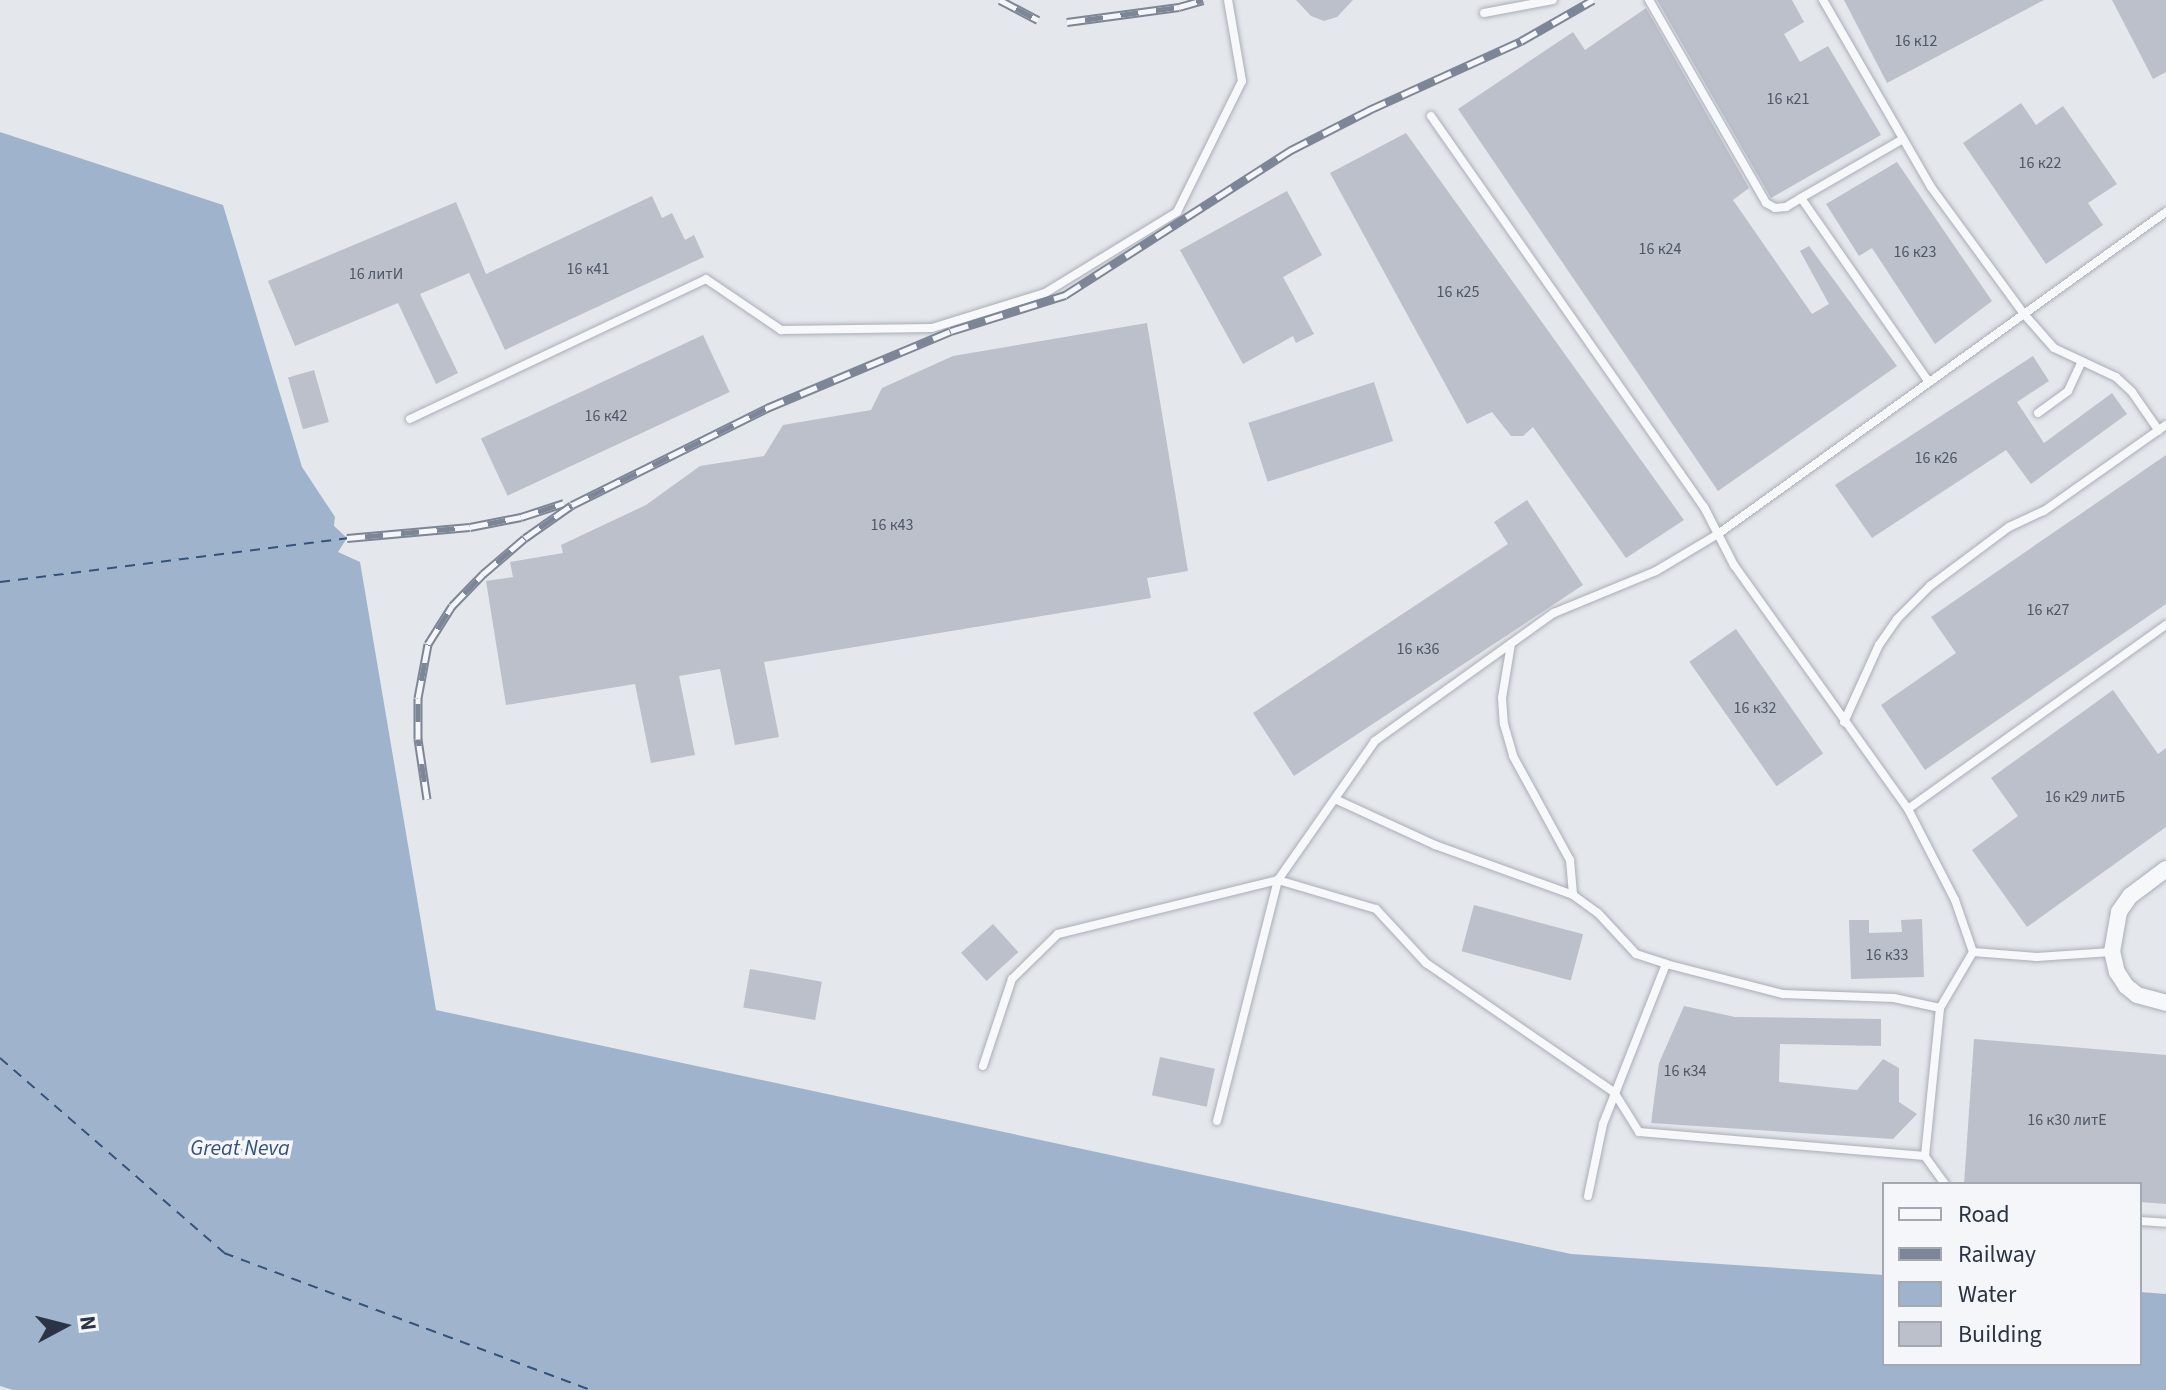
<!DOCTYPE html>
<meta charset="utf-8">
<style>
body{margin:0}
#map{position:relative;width:2166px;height:1390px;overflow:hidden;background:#e4e7ec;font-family:"Source Sans 3",sans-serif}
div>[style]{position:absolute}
.water>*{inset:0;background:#9fb4cc}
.ferry>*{height:2px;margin-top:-1px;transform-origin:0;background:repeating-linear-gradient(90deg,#34527a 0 10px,transparent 0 18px)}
.building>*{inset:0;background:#bbc0ca;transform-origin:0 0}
.roads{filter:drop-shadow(0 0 2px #a9aeb7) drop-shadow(0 0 2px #a9aeb7)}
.service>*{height:8px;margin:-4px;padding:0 4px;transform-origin:4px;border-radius:4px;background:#f7f8fa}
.minor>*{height:16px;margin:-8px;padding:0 8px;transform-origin:8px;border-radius:8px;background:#f7f8fa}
.rail>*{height:9px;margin-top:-4.5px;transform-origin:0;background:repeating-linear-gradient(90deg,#f4f6f9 0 18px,#7d8696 0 36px);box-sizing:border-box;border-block:2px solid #7d8696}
span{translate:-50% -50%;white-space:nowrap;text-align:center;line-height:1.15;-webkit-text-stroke:7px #f4f6f9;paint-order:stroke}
.number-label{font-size:16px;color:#4f5766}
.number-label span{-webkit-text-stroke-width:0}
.water-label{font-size:22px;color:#34527a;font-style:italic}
.legend{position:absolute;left:1882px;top:1182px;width:260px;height:184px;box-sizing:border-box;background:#f4f6f9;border:2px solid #a4a8b1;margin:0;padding:10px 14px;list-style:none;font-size:24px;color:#2b3445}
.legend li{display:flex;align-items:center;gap:16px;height:40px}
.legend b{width:40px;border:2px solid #a4a8b1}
.north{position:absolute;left:24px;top:1286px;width:80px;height:80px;-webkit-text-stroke:6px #f4f6f9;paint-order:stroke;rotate:83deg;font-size:22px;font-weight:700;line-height:32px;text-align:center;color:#2b3445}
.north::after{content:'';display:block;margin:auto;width:28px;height:36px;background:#2b3445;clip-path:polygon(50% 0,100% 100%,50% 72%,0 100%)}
</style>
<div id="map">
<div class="water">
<div style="clip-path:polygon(0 132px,223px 205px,302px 467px,335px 517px,334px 526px,347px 538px,338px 552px,360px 562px,436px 1010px,1571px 1254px,1884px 1275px,1884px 1364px,2140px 1364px,2140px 1292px,2166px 1294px,2166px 1390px,13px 1390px,0 1386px)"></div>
</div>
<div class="ferry">
<div style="left:0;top:582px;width:350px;rotate:-7.2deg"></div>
<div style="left:0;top:1058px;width:297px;rotate:41deg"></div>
<div style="left:224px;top:1253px;width:392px;rotate:20.5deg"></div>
</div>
<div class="building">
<div style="clip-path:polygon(1296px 0,1353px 0,1337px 17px,1324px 21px,1311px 16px)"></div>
<div style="clip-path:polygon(1657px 0,1792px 0,1804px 22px,1784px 34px,1800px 62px,1828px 46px,1881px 135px,1771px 198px)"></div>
<div style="clip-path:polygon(1844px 0,2044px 0,1887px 83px)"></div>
<div style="clip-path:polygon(2112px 0,2166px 0,2166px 72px,2153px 79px)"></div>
<div style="clip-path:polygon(1646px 8px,1749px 188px,1733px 200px,1812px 314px,1829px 304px,1800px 251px,1809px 246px,1897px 366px,1718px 491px,1458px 109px,1573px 32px,1585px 50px)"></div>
<div style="clip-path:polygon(2021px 103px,2036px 125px,2063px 106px,2117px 184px,2088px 203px,2103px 225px,2046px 264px,1963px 143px)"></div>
<div style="clip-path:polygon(1406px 133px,1684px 520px,1626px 558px,1533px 427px,1523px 436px,1511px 436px,1492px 412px,1467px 424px,1330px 173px)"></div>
<div style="clip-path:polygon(1897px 162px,1992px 301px,1935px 344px,1872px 248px,1859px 256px,1826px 204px)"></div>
<div style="clip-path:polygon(1287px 191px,1322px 255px,1283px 277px,1314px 334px,1296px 343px,1293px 336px,1243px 364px,1180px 250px)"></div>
<div style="clip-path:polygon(652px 196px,662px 218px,672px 213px,685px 240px,694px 235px,704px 257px,505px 350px,469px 273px,420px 294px,458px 373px,436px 384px,398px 303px,295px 346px,268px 281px,456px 202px,486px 274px)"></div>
<div style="clip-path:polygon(1147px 323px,1188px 571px,1147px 578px,1151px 598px,764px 662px,779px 737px,735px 745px,720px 669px,679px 676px,695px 755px,651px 763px,635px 684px,506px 705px,486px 581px,513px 577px,510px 562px,563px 553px,561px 545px,646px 505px,700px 466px,764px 456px,783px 425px,871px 410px,882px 388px,953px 356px)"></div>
<div style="left:703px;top:335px;width:63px;height:245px;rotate:65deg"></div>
<div style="clip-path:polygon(2033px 356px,2049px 381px,2017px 402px,2044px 443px,2112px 393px,2127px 414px,2031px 484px,2006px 450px,1872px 538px,1835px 485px)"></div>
<div style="left:314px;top:370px;width:54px;height:27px;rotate:74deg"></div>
<div style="left:1374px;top:382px;width:62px;height:132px;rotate:72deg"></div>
<div style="clip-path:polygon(2166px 455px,2166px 604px,1925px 770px,1881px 705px,1956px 653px,1931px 617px)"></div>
<div style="clip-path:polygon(1527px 500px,1583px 585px,1294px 776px,1253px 713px,1508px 544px,1494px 522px)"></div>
<div style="left:1736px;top:629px;width:152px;height:57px;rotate:55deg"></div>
<div style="clip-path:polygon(2113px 690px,2158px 754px,2166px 748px,2166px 827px,2027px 927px,1972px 850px,2018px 816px,1991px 778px)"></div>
<div style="left:1474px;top:905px;width:113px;height:48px;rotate:15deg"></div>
<div style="clip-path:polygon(1922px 919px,1924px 977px,1851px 979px,1849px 920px,1869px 920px,1869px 933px,1902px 932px,1901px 920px)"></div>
<div style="left:993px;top:924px;width:38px;height:43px;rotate:48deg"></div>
<div style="left:750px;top:969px;width:73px;height:39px;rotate:10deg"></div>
<div style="clip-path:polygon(1684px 1006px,1735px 1017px,1881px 1019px,1881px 1046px,1780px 1044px,1779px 1082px,1857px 1090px,1883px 1059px,1899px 1068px,1899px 1102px,1917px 1114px,1893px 1139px,1651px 1123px,1659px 1063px)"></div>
<div style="clip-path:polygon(1974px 1039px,2166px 1055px,2166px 1204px,2140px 1202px,2140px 1184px,1964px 1184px)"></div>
<div style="left:1160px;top:1057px;width:56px;height:39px;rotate:12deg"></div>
</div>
<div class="roads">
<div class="service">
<div style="left:1649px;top:0;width:234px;rotate:60deg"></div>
<div style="left:1766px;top:203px;width:10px;rotate:29deg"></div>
<div style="left:1775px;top:208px;width:11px;rotate:-5deg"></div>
<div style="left:1786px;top:207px;width:17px;rotate:-31deg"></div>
<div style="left:1823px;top:0;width:216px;rotate:60deg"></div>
<div style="left:1931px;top:187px;width:157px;rotate:53.8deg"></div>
<div style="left:2024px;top:314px;width:45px;rotate:48.6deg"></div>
<div style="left:2054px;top:348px;width:68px;rotate:25.1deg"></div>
<div style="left:2116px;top:377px;width:22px;rotate:43deg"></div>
<div style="left:2132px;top:392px;width:47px;rotate:55.3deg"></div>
<div style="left:1484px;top:13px;width:70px;rotate:-10.7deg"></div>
<div style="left:1431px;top:116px;width:477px;rotate:55.1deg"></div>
<div style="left:1704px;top:507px;width:65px;rotate:62.7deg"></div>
<div style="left:1734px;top:565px;width:300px;rotate:54.5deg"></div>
<div style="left:1908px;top:809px;width:102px;rotate:62.7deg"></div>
<div style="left:1955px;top:900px;width:55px;rotate:70.9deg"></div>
<div style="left:1973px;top:952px;width:64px;rotate:4.5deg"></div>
<div style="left:2037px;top:957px;width:74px;rotate:-3.9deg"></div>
<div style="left:1903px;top:139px;width:118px;rotate:150deg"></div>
<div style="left:1801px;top:198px;width:224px;rotate:55.2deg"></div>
<div style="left:2038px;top:413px;width:37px;rotate:-36deg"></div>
<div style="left:2068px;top:391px;width:33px;rotate:-65deg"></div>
<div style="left:410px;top:419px;width:327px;rotate:-25.3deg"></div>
<div style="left:706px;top:279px;width:91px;rotate:34.2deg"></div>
<div style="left:781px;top:330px;width:151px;rotate:-0.8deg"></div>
<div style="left:932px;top:328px;width:118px;rotate:-17.2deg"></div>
<div style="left:1045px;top:293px;width:155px;rotate:-31.5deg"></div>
<div style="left:1177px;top:212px;width:146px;rotate:-63.6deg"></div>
<div style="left:1242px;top:81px;width:82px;rotate:-99.8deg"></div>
<div style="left:1511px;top:644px;width:55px;rotate:99.5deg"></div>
<div style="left:1502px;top:698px;width:26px;rotate:86deg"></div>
<div style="left:1504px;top:724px;width:33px;rotate:74deg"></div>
<div style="left:1513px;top:756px;width:119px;rotate:61.3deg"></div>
<div style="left:1570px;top:860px;width:35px;rotate:85deg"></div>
<div style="left:1844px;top:722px;width:85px;rotate:-65.6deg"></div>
<div style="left:1879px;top:645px;width:32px;rotate:-55deg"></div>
<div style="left:1897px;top:619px;width:47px;rotate:-45deg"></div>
<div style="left:1930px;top:586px;width:99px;rotate:-36.8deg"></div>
<div style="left:2009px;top:527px;width:38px;rotate:-25deg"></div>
<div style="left:2044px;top:511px;width:149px;rotate:-35.2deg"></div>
<div style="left:1335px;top:799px;width:110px;rotate:24.7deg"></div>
<div style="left:1435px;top:845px;width:147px;rotate:19.9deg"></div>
<div style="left:1573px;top:895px;width:31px;rotate:36deg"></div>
<div style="left:1598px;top:913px;width:56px;rotate:47.2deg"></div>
<div style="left:1636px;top:954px;width:32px;rotate:18deg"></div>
<div style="left:1908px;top:809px;width:317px;rotate:-35.5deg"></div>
<div style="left:983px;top:1066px;width:92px;rotate:-71.6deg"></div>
<div style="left:1012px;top:979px;width:64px;rotate:-44.4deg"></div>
<div style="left:1058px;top:934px;width:227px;rotate:-13.8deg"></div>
<div style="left:1278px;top:880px;width:102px;rotate:16.5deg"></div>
<div style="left:1376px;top:909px;width:74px;rotate:47.2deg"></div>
<div style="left:1426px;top:963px;width:228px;rotate:34.5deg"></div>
<div style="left:1614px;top:1092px;width:47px;rotate:58deg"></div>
<div style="left:1639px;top:1132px;width:287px;rotate:4.8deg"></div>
<div style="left:1217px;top:1121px;width:249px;rotate:-75.8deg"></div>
<div style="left:1278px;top:880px;width:169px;rotate:-55.1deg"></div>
<div style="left:1375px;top:741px;width:220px;rotate:-35.6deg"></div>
<div style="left:1554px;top:613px;width:110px;rotate:-22.4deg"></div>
<div style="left:1656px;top:571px;width:72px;rotate:-30.8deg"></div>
<div style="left:1718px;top:534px;width:552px;rotate:-35.71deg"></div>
<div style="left:1945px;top:1184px;width:34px;rotate:-126deg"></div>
<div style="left:1925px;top:1156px;width:149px;rotate:-84.2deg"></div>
<div style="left:1940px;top:1008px;width:65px;rotate:-59.5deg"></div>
<div style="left:1588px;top:1196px;width:74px;rotate:-78.2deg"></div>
<div style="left:1603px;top:1124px;width:172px;rotate:-68.5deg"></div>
<div style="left:1666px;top:964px;width:121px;rotate:14.4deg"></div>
<div style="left:1783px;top:994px;width:111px;rotate:2.1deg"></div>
<div style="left:1894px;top:998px;width:47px;rotate:12.3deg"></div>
<div style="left:2140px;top:1221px;width:26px;rotate:4deg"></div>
</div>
<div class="minor">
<div style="left:2166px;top:869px;width:45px;rotate:143.1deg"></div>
<div style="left:2130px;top:896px;width:19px;rotate:125deg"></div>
<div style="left:2119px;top:912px;width:40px;rotate:100deg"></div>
<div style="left:2112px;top:951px;width:22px;rotate:77deg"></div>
<div style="left:2117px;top:972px;width:17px;rotate:57deg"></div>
<div style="left:2126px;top:986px;width:14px;rotate:39deg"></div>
<div style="left:2137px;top:995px;width:30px;rotate:15deg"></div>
</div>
</div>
<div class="rail">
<div style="left:1000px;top:0;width:43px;rotate:27.8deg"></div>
<div style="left:1067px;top:22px;width:113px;rotate:-7.6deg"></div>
<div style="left:1179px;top:7px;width:25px;rotate:-16deg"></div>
<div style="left:347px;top:538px;width:123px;rotate:-5.1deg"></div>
<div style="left:470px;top:527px;width:52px;rotate:-11.1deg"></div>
<div style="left:521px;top:517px;width:45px;rotate:-18deg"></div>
<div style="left:427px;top:799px;width:61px;rotate:-98.5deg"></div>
<div style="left:418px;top:739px;width:41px;rotate:-90deg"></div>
<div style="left:418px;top:698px;width:55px;rotate:-79.5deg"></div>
<div style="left:428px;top:644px;width:45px;rotate:-57.7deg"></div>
<div style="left:452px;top:606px;width:45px;rotate:-45.9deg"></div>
<div style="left:483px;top:574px;width:55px;rotate:-40.6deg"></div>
<div style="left:525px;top:538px;width:57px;rotate:-35.1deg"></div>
<div style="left:572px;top:505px;width:218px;rotate:-26.4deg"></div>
<div style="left:767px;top:408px;width:199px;rotate:-22.7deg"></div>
<div style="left:951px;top:331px;width:120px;rotate:-17.5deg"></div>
<div style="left:1065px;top:295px;width:269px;rotate:-32.7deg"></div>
<div style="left:1291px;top:150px;width:88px;rotate:-27.1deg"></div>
<div style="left:1369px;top:110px;width:167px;rotate:-24.4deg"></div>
<div style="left:1521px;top:41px;width:83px;rotate:-29.7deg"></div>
</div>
<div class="number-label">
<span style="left:1916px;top:41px">16 к12</span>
<span style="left:1788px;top:99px">16 к21</span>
<span style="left:2040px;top:163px">16 к22</span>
<span style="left:1660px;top:249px">16 к24</span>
<span style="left:1915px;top:252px">16 к23</span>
<span style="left:588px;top:269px">16 к41</span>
<span style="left:376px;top:274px">16 литИ</span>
<span style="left:1458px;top:292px">16 к25</span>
<span style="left:606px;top:416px">16 к42</span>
<span style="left:1936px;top:458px">16 к26</span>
<span style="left:892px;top:525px">16 к43</span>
<span style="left:2048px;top:610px">16 к27</span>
<span style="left:1418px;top:649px">16 к36</span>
<span style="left:1755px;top:708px">16 к32</span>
<span style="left:2085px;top:797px">16 к29 литБ</span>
<span style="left:1887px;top:955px">16 к33</span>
<span style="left:1685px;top:1071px">16 к34</span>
<span style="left:2067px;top:1120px">16 к30 литЕ</span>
</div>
<div class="water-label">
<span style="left:240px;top:1149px">Great Neva</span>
</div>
<ul class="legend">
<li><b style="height:10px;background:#f7f8fa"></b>Road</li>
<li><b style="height:10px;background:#7d8696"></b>Railway</li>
<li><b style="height:22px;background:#9fb4cc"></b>Water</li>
<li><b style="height:22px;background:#bbc0ca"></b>Building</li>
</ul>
<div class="north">N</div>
</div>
